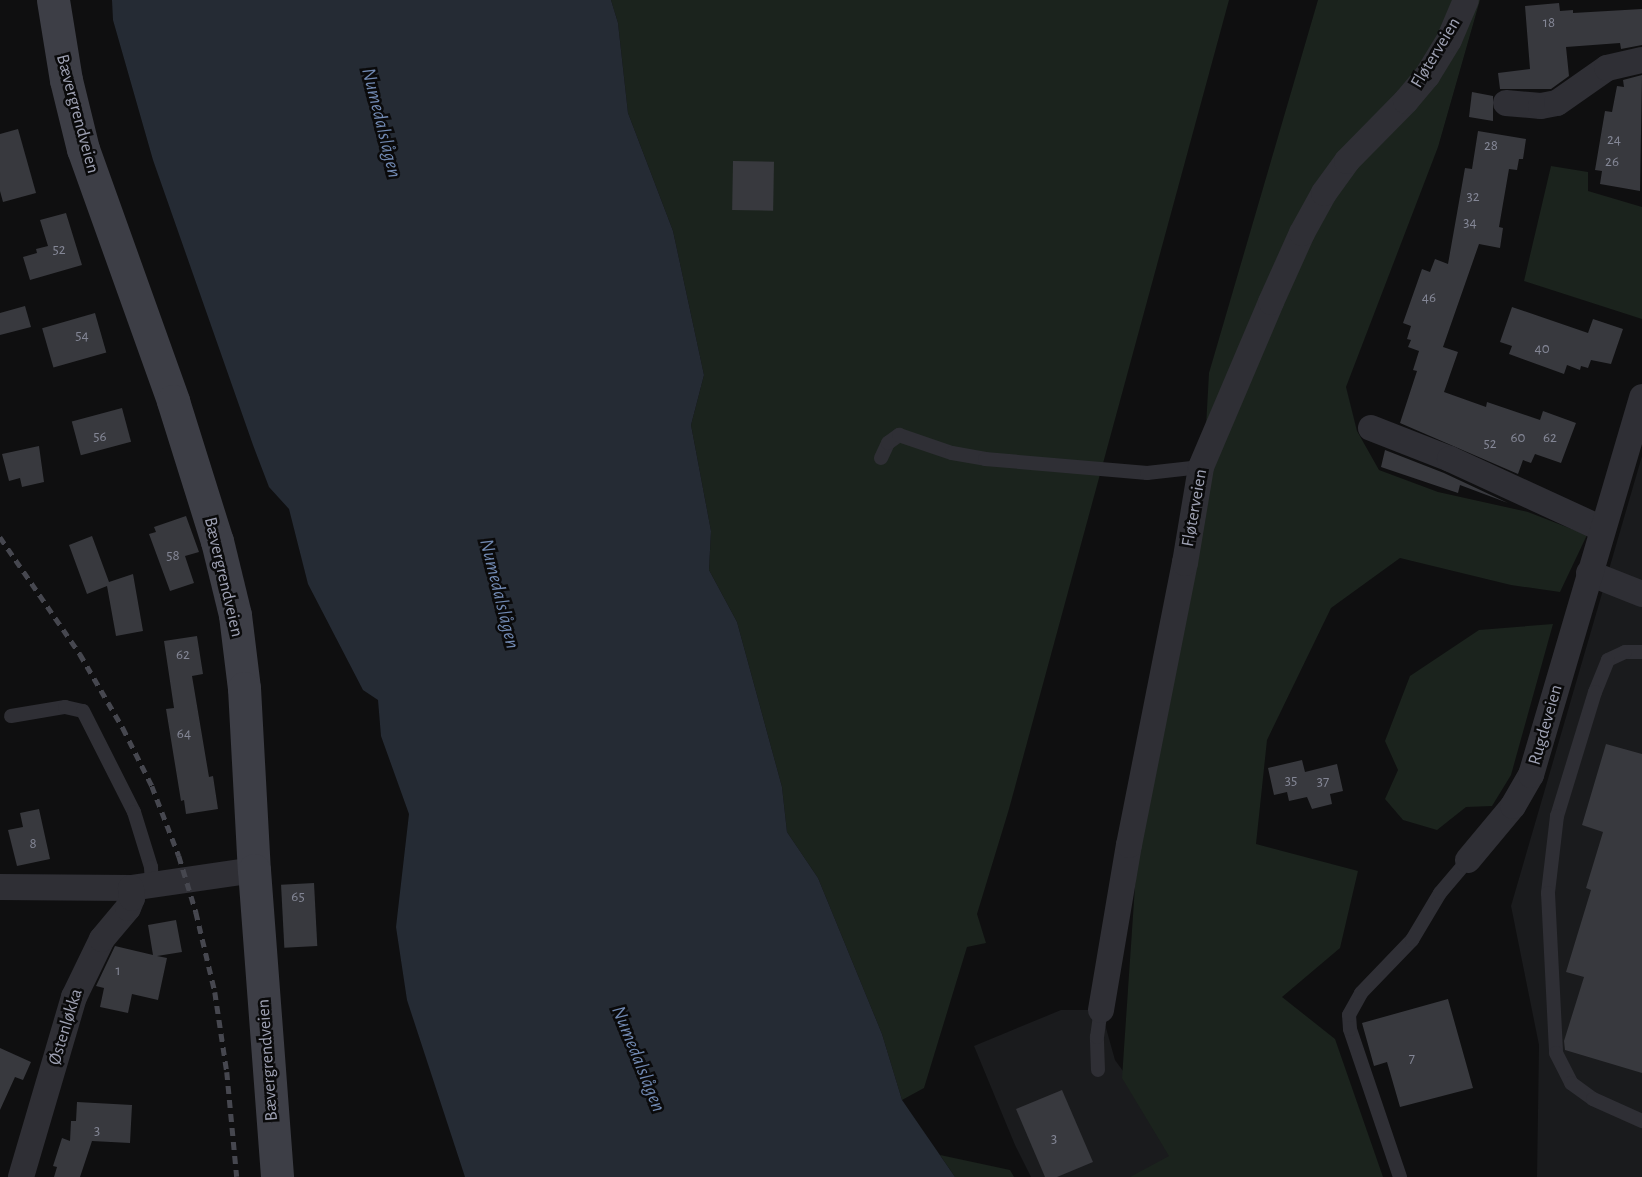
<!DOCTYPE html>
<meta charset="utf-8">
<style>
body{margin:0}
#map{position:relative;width:1642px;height:1177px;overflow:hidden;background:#0f0f10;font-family:"Alegreya Sans",sans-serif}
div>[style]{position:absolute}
.built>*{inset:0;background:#1a1b1d}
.green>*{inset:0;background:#1b231d}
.water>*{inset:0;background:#252b34}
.building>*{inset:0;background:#38393e;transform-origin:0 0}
.service>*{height:14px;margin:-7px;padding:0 7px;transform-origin:7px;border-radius:7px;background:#2f2f35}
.minor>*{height:26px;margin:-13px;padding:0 13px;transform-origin:13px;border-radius:13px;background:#2f2f35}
.secondary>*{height:33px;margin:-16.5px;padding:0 16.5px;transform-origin:16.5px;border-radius:16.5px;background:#3d3e46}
.rail>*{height:4.5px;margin-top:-2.25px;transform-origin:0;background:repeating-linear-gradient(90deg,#46474f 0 8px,transparent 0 14px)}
span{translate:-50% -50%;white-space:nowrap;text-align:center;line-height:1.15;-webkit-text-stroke:5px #0a0a0b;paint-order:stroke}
.number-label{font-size:15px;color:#848796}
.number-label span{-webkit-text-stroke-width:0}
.street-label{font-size:18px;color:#9ea1b3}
.water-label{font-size:20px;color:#7189b2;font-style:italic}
</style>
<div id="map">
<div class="built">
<div style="clip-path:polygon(1642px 456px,1642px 1177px,1537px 1177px,1539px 1045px,1511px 906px)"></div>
<div style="clip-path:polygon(1061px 1010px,1101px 1010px,1115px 1060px,1150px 1108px,1179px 1177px,1031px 1177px,1015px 1145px,974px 1046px)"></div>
</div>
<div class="green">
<div style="clip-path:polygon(611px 0,1229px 0,1009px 809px,977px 914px,986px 943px,967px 947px,924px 1088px,902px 1100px,882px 1034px,818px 878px,787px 832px,782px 787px,737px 622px,709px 570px,711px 531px,691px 425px,704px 375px,673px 231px,628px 113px,618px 23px)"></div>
<div style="clip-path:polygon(1318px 0,1480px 0,1438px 147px,1346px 387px,1357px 431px,1379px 470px,1438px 492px,1528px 512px,1587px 535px,1560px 592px,1511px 585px,1400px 558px,1331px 608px,1267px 740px,1256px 844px,1358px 871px,1340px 948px,1282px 997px,1335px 1039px,1383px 1177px,1130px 1177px,1169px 1156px,1122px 1078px,1138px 842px,1202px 499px,1209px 373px)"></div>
<div style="clip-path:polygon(1551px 166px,1588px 172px,1588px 191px,1642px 207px,1642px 319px,1524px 281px)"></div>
<div style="clip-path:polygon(1553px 624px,1511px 775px,1492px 806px,1466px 807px,1437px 830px,1403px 820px,1385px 799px,1398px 770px,1385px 741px,1410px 676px,1479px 630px)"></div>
<div style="clip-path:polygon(940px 1155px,1010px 1170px,1014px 1177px,955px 1177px)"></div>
</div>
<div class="water">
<div style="clip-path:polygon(112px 0,611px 0,618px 23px,628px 113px,673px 231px,704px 375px,691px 425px,711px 531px,709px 570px,737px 622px,782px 787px,787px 832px,818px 878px,882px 1034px,902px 1100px,955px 1177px,465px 1177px,407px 1000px,396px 927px,409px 814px,381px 736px,378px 700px,363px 690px,308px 584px,289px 509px,269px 487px,253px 445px,153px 160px,113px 20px)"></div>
</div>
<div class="building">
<div style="clip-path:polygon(1559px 3px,1560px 11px,1573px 10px,1573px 13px,1642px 9px,1642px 45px,1621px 49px,1620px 43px,1566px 47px,1569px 76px,1551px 89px,1500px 89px,1498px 73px,1530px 69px,1525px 6px)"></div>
<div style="clip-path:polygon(1642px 75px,1640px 191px,1600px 184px,1602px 171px,1595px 170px,1605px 111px,1612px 112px,1617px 86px,1624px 87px,1623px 80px)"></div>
<div style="clip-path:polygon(1472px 92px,1493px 96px,1493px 121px,1469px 117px)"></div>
<div style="clip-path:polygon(18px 129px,36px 193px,3px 202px,0 191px,0 134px)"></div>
<div style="clip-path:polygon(1478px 131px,1526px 139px,1523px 159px,1519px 159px,1517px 170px,1509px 169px,1499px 227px,1503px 228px,1500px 248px,1479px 244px,1443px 347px,1458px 352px,1444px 392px,1486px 407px,1487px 402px,1540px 420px,1543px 411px,1576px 423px,1561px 463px,1535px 454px,1531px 463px,1523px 460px,1518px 474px,1400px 423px,1417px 371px,1413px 370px,1419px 351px,1408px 347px,1411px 340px,1407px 339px,1411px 326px,1403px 323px,1422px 269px,1430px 272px,1435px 259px,1448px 264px,1465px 168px,1472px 169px)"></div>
<div style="left:733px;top:161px;width:41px;height:49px;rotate:1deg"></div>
<div style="clip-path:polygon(66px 213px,82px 265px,30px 280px,23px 257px,37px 253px,36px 249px,48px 246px,40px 220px)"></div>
<div style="clip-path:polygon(25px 306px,31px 327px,0 335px,0 313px)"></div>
<div style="clip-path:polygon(1512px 307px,1588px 333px,1593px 319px,1623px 329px,1611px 364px,1591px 360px,1588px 368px,1581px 366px,1580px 370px,1567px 365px,1564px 374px,1509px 354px,1512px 346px,1500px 342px)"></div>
<div style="left:95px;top:313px;width:41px;height:55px;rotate:74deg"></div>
<div style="left:122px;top:408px;width:35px;height:52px;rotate:75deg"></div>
<div style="clip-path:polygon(39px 446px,44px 482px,22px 487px,20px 478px,9px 481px,2px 454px)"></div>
<div style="clip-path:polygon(1385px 450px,1444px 473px,1508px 503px,1460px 485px,1458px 493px,1381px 467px)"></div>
<div style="clip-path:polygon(186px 516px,199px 552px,185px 556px,194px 583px,170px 591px,149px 534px,156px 532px,154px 527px)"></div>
<div style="clip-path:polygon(92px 536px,109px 582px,133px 574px,143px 631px,116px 636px,107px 586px,87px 594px,69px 545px)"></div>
<div style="clip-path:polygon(197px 636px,203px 674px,192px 676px,209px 777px,213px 776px,218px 809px,186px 814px,184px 800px,181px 801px,166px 709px,174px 708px,164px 641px)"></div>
<div style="clip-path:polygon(1606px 744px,1642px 754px,1642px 1073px,1565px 1050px,1564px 1041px,1584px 977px,1566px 972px,1591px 890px,1586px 888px,1603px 832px,1582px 825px)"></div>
<div style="clip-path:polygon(1302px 760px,1305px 772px,1337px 764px,1343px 791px,1330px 794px,1332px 804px,1312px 809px,1307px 797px,1289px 801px,1287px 792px,1274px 795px,1268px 768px)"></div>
<div style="clip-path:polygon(39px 809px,50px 859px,17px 866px,8px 830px,23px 827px,20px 813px)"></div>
<div style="left:314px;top:883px;width:63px;height:33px;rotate:87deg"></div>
<div style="clip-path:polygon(176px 920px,182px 952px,157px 956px,167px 958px,158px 1000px,132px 994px,128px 1013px,100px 1007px,104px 988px,96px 986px,115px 946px,153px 955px,148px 925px)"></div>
<div style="clip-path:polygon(1448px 999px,1473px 1088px,1400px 1107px,1387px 1062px,1374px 1066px,1362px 1023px)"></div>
<div style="clip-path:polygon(0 1048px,31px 1062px,23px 1080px,15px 1077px,0 1110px)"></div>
<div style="clip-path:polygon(1062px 1090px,1093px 1162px,1057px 1177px,1045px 1177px,1016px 1109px)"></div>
<div style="clip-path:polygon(77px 1102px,132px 1105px,130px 1143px,92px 1141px,80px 1177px,54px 1177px,57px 1167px,53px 1166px,62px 1138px,70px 1141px,71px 1121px,76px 1121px)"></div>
</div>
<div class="service">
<div style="left:881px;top:458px;width:17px;rotate:-65deg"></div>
<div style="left:888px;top:443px;width:14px;rotate:-36deg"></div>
<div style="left:899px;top:435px;width:56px;rotate:18.8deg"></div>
<div style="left:952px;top:453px;width:34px;rotate:10deg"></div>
<div style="left:985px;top:459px;width:163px;rotate:4.9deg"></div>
<div style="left:1147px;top:473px;width:54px;rotate:-6.3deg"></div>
<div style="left:1642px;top:652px;width:17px;rotate:180deg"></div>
<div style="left:1625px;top:652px;width:19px;rotate:155deg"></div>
<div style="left:1608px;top:660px;width:35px;rotate:112deg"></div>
<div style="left:1595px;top:692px;width:130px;rotate:107deg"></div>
<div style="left:1557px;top:816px;width:78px;rotate:96.7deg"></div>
<div style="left:1548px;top:893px;width:160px;rotate:87.1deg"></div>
<div style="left:1556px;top:1053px;width:34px;rotate:63deg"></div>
<div style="left:1571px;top:1083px;width:27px;rotate:36deg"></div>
<div style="left:1593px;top:1099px;width:54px;rotate:24.2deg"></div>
<div style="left:11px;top:716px;width:55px;rotate:-9.5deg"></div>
<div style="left:65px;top:707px;width:18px;rotate:13deg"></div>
<div style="left:83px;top:711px;width:113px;rotate:63.2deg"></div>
<div style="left:134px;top:812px;width:58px;rotate:72.8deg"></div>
<div style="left:151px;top:867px;width:19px;rotate:87deg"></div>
<div style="left:1098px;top:1070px;width:33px;rotate:-92deg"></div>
<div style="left:1097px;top:1037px;width:27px;rotate:-82deg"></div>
<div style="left:1400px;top:1177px;width:156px;rotate:-108.7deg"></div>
<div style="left:1350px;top:1029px;width:14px;rotate:-94deg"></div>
<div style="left:1349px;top:1015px;width:25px;rotate:-61deg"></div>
<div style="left:1361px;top:993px;width:74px;rotate:-46.1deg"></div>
<div style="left:1412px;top:940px;width:55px;rotate:-59.2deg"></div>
<div style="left:1440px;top:893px;width:43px;rotate:-49.7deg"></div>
</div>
<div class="minor">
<div style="left:1506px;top:103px;width:35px;rotate:5deg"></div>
<div style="left:1541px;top:106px;width:16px;rotate:-11deg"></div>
<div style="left:1557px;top:103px;width:61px;rotate:-35deg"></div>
<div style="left:1607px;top:68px;width:36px;rotate:-13deg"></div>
<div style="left:1371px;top:428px;width:85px;rotate:21.4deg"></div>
<div style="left:1450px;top:459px;width:167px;rotate:24.7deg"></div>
<div style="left:1589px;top:573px;width:57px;rotate:21.6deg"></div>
<div style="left:1468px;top:860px;width:70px;rotate:-50.2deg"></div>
<div style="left:1513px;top:806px;width:36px;rotate:-60deg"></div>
<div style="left:1531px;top:775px;width:394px;rotate:-73.6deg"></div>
<div style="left:0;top:887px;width:131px;rotate:0.4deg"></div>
<div style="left:131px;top:888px;width:124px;rotate:-8.3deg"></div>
<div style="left:1101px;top:1010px;width:167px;rotate:-80.4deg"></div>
<div style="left:1129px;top:845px;width:288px;rotate:-78.8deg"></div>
<div style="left:1185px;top:563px;width:97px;rotate:-80.5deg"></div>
<div style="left:1201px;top:467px;width:179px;rotate:-67deg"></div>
<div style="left:1271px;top:302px;width:76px;rotate:-65.8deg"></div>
<div style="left:1302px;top:233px;width:46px;rotate:-61.2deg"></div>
<div style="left:1324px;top:193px;width:39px;rotate:-54deg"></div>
<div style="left:1347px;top:161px;width:84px;rotate:-45.5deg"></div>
<div style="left:1406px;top:101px;width:33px;rotate:-50deg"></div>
<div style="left:1427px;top:76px;width:42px;rotate:-58.6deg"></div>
<div style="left:1449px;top:40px;width:43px;rotate:-67deg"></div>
<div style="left:21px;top:1177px;width:188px;rotate:-73.6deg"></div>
<div style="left:74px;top:997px;width:64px;rotate:-64.2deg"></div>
<div style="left:102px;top:939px;width:40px;rotate:-50deg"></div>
<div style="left:128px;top:908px;width:11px;rotate:-68deg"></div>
<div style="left:132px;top:898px;width:10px;rotate:-96deg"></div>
</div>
<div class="secondary">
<div style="left:53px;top:0;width:81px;rotate:80.8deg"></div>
<div style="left:66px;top:80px;width:71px;rotate:76.2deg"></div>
<div style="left:83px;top:149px;width:268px;rotate:70.3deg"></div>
<div style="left:173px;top:401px;width:147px;rotate:72.6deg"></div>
<div style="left:217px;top:541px;width:76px;rotate:76.3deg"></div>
<div style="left:235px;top:615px;width:74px;rotate:83deg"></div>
<div style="left:244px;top:688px;width:182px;rotate:86.9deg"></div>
<div style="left:254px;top:870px;width:308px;rotate:85.7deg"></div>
</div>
<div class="rail">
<div style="left:0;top:537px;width:142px;rotate:55.6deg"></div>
<div style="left:80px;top:654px;width:86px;rotate:59.8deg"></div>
<div style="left:123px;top:728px;width:65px;rotate:63.4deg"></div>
<div style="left:152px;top:786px;width:75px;rotate:68.9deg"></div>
<div style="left:179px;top:856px;width:59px;rotate:73.1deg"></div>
<div style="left:196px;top:912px;width:82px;rotate:76.6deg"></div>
<div style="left:215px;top:992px;width:81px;rotate:81.5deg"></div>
<div style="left:227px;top:1072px;width:105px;rotate:84.6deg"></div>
</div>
<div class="number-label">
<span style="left:1549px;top:23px">18</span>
<span style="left:1614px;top:140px">24</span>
<span style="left:1491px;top:146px">28</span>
<span style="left:1612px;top:162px">26</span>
<span style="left:1473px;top:197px">32</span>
<span style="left:1470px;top:223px">34</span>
<span style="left:59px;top:250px">52</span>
<span style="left:1429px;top:298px">46</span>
<span style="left:82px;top:336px">54</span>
<span style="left:1542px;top:349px">40</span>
<span style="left:100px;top:437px">56</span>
<span style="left:1518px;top:438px">60</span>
<span style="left:1550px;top:438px">62</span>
<span style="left:1490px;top:444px">52</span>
<span style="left:173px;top:556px">58</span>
<span style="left:183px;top:655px">62</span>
<span style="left:184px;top:734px">64</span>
<span style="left:1291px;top:781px">35</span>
<span style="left:1323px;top:782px">37</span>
<span style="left:33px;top:844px">8</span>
<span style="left:298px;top:897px">65</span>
<span style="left:118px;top:971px">1</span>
<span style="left:1412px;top:1059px">7</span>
<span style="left:97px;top:1131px">3</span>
<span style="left:1054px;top:1139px">3</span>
</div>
<div class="street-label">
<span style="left:1436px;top:53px;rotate:-59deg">Fløterveien</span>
<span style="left:77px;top:114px;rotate:75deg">Bævergrendveien</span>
<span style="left:1195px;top:508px;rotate:-80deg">Fløterveien</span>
<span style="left:223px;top:577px;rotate:77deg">Bævergrendveien</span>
<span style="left:1546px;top:725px;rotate:-74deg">Rugdeveien</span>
<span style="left:66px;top:1027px;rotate:-73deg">Østenløkka</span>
<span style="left:268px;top:1060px;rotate:-94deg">Bævergrendveien</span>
</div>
<div class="water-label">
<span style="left:381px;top:123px;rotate:76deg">Numedalslågen</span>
<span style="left:499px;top:594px;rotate:76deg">Numedalslågen</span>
<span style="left:638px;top:1059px;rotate:68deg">Numedalslågen</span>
</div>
</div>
